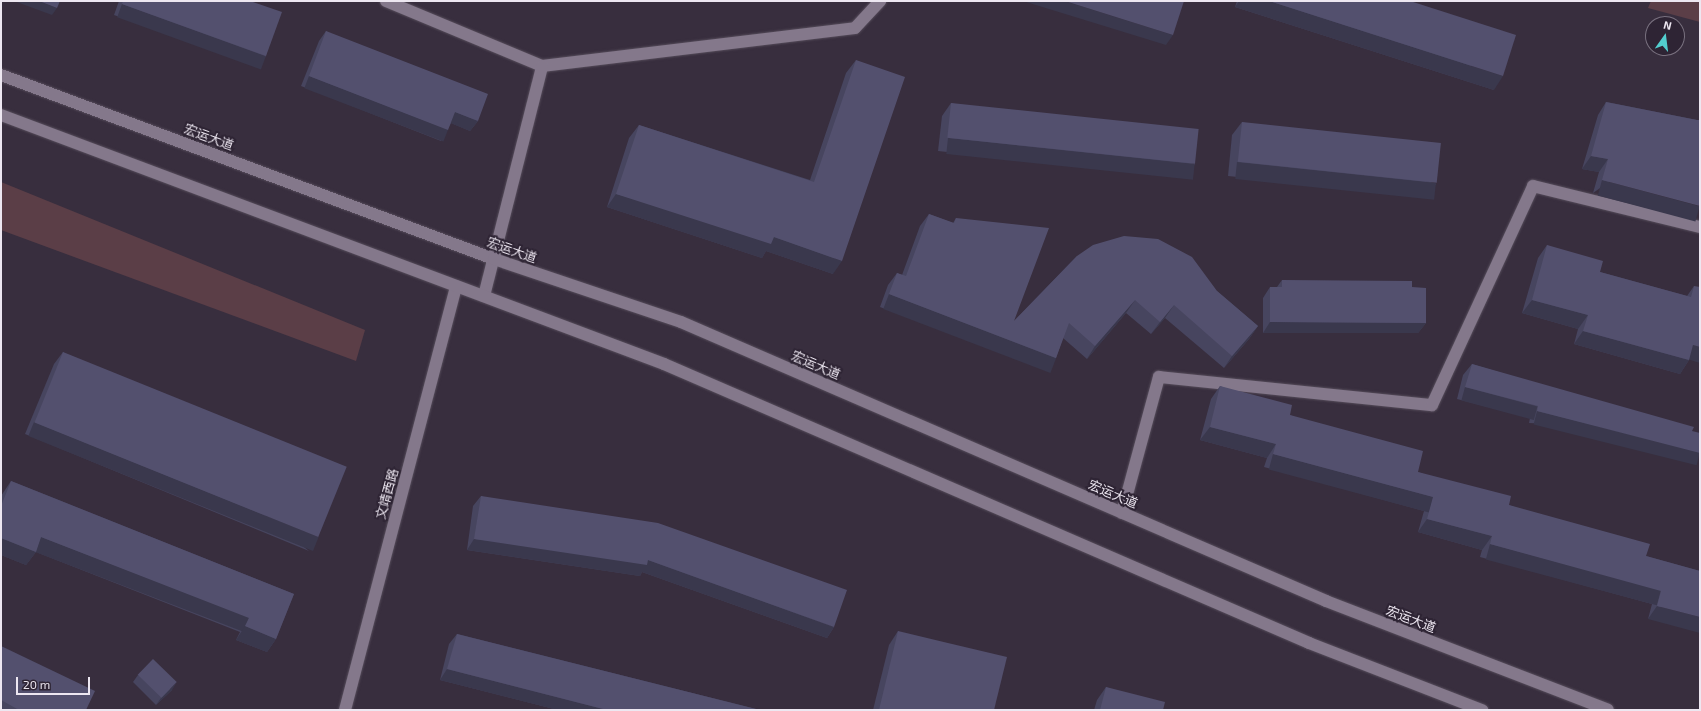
<!DOCTYPE html>
<meta charset="utf-8">
<style>
body{margin:0}
#map{position:relative;width:1701px;height:711px;overflow:hidden;background:#382e3e;font-family:"Exo 2","Noto Sans SC",sans-serif}
div>[style]{position:absolute}
.green>*{inset:0;background:#5b3e47}
.roads{filter:drop-shadow(0 0 1px #554c5a) drop-shadow(0 0 1px #554c5a)}
.street>*{height:12px;margin:-6px;padding:0 6px;transform-origin:6px;border-radius:6px;background:#84788b}
.secondary>*{height:12px;margin:-6px;padding:0 6px;transform-origin:6px;border-radius:6px;background:#84788b}
.wall>*{inset:0;background:#47455f}
.shaded-wall>*{inset:0;background:#3a384d;transform-origin:0 0}
.building>*{inset:0;background:#53506e;transform-origin:0 0}
span{translate:-50% -50%;white-space:nowrap;text-align:center;line-height:1.15;-webkit-text-stroke:4px #2e2434;paint-order:stroke}
.street-label{font-size:13px;color:#ede7f1}
.frame{position:absolute;inset:0;border:2px solid #ede7f1;pointer-events:none}
.north{position:absolute;left:1645px;top:16px;width:40px;height:40px;box-sizing:border-box;background:#2e2434;border:1px solid #7a7280;border-radius:50%;rotate:14deg;font-size:11px;font-weight:700;line-height:16px;text-align:center;color:#ede7f1}
.north::after{content:'';display:block;margin:auto;width:14px;height:18px;background:#52cdce;clip-path:polygon(50% 0,100% 100%,50% 72%,0 100%)}
.scale{position:absolute;left:16px;top:677px;width:74px;height:18px;box-sizing:border-box;border:2px solid #ede7f1;border-top:0;padding-left:5px;font-size:12px;line-height:14px;white-space:nowrap;color:#ede7f1;-webkit-text-stroke:3px #2e2434;paint-order:stroke}
</style>
<div id="map">
<div class="green">
<div style="clip-path:polygon(1651px 1px,1700px 1px,1700px 22px,1648px 8px)"></div>
<div style="clip-path:polygon(1px 182px,365px 330px,356px 361px,1px 230px)"></div>
</div>
<div class="roads">
<div class="street">
<div style="left:386px;top:1px;width:169px;rotate:22.6deg"></div>
<div style="left:542px;top:66px;width:315px;rotate:-6.9deg"></div>
<div style="left:855px;top:28px;width:37px;rotate:-47deg"></div>
<div style="left:484px;top:296px;width:237px;rotate:-75.8deg"></div>
<div style="left:1122px;top:513px;width:141px;rotate:-74.8deg"></div>
<div style="left:1159px;top:377px;width:274px;rotate:5.9deg"></div>
<div style="left:1432px;top:405px;width:241px;rotate:-65.2deg"></div>
<div style="left:1533px;top:186px;width:172px;rotate:13.8deg"></div>
<div style="left:345px;top:710px;width:438px;rotate:-75.3deg"></div>
</div>
<div class="secondary">
<div style="left:1px;top:75px;width:526px;rotate:20.47deg"></div>
<div style="left:494px;top:259px;width:197px;rotate:18.6deg"></div>
<div style="left:681px;top:322px;width:703px;rotate:23.39deg"></div>
<div style="left:1326px;top:601px;width:302px;rotate:21.1deg"></div>
<div style="left:1px;top:115px;width:708px;rotate:20.58deg"></div>
<div style="left:664px;top:364px;width:703px;rotate:23.39deg"></div>
<div style="left:1309px;top:643px;width:186px;rotate:21.2deg"></div>
</div>
</div>
<div class="wall">
<div style="clip-path:polygon(119px 1px,250px 1px,266px 56px,259px 67px,114px 15px)"></div>
<div style="clip-path:polygon(1237px 1px,1410px 1px,1494px 90px,1235px 7px)"></div>
<div style="clip-path:polygon(326px 31px,478px 121px,470px 131px,451px 123px,441px 141px,301px 86px,319px 41px)"></div>
<div style="clip-path:polygon(856px 60px,833px 274px,766px 251px,762px 258px,607px 207px,629px 138px,639px 125px,810px 180px,846px 73px)"></div>
<div style="clip-path:polygon(1606px 102px,1697px 120px,1593px 193px,1599px 172px,1582px 169px,1598px 115px)"></div>
<div style="clip-path:polygon(951px 103px,1195px 164px,1185px 178px,938px 151px,942px 116px)"></div>
<div style="clip-path:polygon(1242px 122px,1436px 184px,1427px 197px,1228px 176px,1232px 135px)"></div>
<div style="clip-path:polygon(929px 214px,953px 223px,956px 218px,1014px 321px,1077px 256px,1217px 291px,1258px 326px,1249px 339px,1224px 368px,1165px 318px,1151px 334px,1126px 313px,1087px 359px,1063px 338px,1056px 358px,1047px 371px,880px 307px,888px 285px,897px 273px,902px 275px,920px 226px)"></div>
<div style="clip-path:polygon(1547px 245px,1600px 272px,1687px 296px,1694px 286px,1689px 360px,1680px 374px,1574px 344px,1578px 329px,1522px 313px,1538px 258px)"></div>
<div style="clip-path:polygon(1282px 280px,1412px 287px,1426px 323px,1418px 333px,1263px 333px,1263px 298px,1270px 287px,1277px 287px)"></div>
<div style="clip-path:polygon(63px 352px,309px 551px,25px 434px,54px 364px)"></div>
<div style="clip-path:polygon(1472px 364px,1692px 431px,1529px 423px,1530px 418px,1457px 399px,1463px 375px)"></div>
<div style="clip-path:polygon(1220px 386px,1290px 415px,1418px 472px,1509px 505px,1646px 556px,1700px 571px,1648px 619px,1652px 604px,1480px 557px,1482px 550px,1418px 532px,1424px 511px,1264px 467px,1267px 458px,1200px 440px,1211px 399px)"></div>
<div style="clip-path:polygon(11px 481px,294px 594px,276px 639px,267px 652px,236px 640px,240px 632px,36px 552px,26px 565px,1px 555px,1px 496px)"></div>
<div style="clip-path:polygon(481px 496px,834px 627px,827px 638px,642px 572px,640px 576px,467px 550px,473px 506px)"></div>
<div style="clip-path:polygon(898px 631px,994px 710px,873px 710px,889px 645px)"></div>
<div style="clip-path:polygon(457px 634px,760px 710px,558px 710px,440px 680px,449px 644px)"></div>
<div style="clip-path:polygon(1px 646px,86px 710px,1px 710px)"></div>
<div style="clip-path:polygon(138px 675px,172px 690px,156px 705px,133px 682px)"></div>
<div style="clip-path:polygon(1106px 687px,1163px 710px,1094px 710px,1097px 700px)"></div>
</div>
<div class="shaded-wall">
<div style="clip-path:polygon(14px 1px,39px 1px,57px 8px,52px 15px)"></div>
<div style="clip-path:polygon(1023px 1px,1065px 1px,1173px 35px,1166px 45px)"></div>
<div style="clip-path:polygon(1239px 1px,1269px 1px,1503px 76px,1494px 90px,1235px 7px)"></div>
<div style="left:122px;top:4px;width:153px;height:14px;rotate:20deg"></div>
<div style="left:309px;top:76px;width:149px;height:13px;rotate:21deg"></div>
<div style="clip-path:polygon(455px 112px,478px 121px,470px 131px,448px 122px)"></div>
<div style="left:948px;top:138px;width:248px;height:16px;rotate:6deg"></div>
<div style="clip-path:polygon(1591px 156px,1608px 159px,1599px 172px,1582px 169px)"></div>
<div style="left:1237px;top:162px;width:200px;height:17px;rotate:6deg"></div>
<div style="left:1602px;top:180px;width:101px;height:16px;rotate:15deg"></div>
<div style="clip-path:polygon(616px 194px,774px 237px,842px 261px,833px 274px,766px 251px,762px 258px,607px 207px)"></div>
<div style="left:889px;top:294px;width:179px;height:16px;rotate:21deg"></div>
<div style="clip-path:polygon(1135px 300px,1126px 313px,1087px 359px,1095px 346px)"></div>
<div style="clip-path:polygon(1532px 300px,1588px 315px,1578px 329px,1522px 313px)"></div>
<div style="clip-path:polygon(1174px 305px,1165px 318px,1151px 334px,1160px 322px)"></div>
<div style="clip-path:polygon(1270px 322px,1426px 323px,1418px 333px,1263px 333px)"></div>
<div style="clip-path:polygon(1258px 326px,1249px 339px,1224px 368px,1232px 356px)"></div>
<div style="clip-path:polygon(1583px 331px,1689px 360px,1680px 374px,1574px 344px)"></div>
<div style="clip-path:polygon(1693px 345px,1700px 347px,1700px 363px,1684px 358px)"></div>
<div style="left:1465px;top:387px;width:75px;height:14px;rotate:15deg"></div>
<div style="left:1537px;top:411px;width:168px;height:14px;rotate:14deg"></div>
<div style="left:34px;top:422px;width:307px;height:15px;rotate:22deg"></div>
<div style="clip-path:polygon(1210px 427px,1276px 444px,1267px 458px,1200px 440px)"></div>
<div style="left:1273px;top:454px;width:166px;height:16px;rotate:15deg"></div>
<div style="clip-path:polygon(1427px 519px,1492px 536px,1482px 550px,1418px 532px)"></div>
<div style="left:41px;top:537px;width:223px;height:16px;rotate:21deg"></div>
<div style="clip-path:polygon(1px 538px,36px 552px,26px 565px,1px 555px)"></div>
<div style="clip-path:polygon(474px 539px,648px 560px,834px 627px,827px 638px,642px 572px,640px 576px,467px 550px)"></div>
<div style="left:1490px;top:544px;width:177px;height:16px;rotate:15deg"></div>
<div style="clip-path:polygon(1657px 606px,1700px 617px,1700px 633px,1648px 619px)"></div>
<div style="clip-path:polygon(245px 626px,276px 639px,267px 652px,236px 640px)"></div>
<div style="clip-path:polygon(447px 669px,607px 710px,558px 710px,440px 680px)"></div>
<div style="clip-path:polygon(177px 682px,172px 690px,156px 705px,161px 698px)"></div>
</div>
<div class="building">
<div style="clip-path:polygon(39px 1px,60px 1px,57px 8px)"></div>
<div style="clip-path:polygon(123px 1px,250px 1px,282px 12px,266px 56px,122px 4px)"></div>
<div style="clip-path:polygon(1065px 1px,1184px 1px,1173px 35px)"></div>
<div style="clip-path:polygon(1269px 1px,1410px 1px,1516px 35px,1503px 76px)"></div>
<div style="clip-path:polygon(326px 31px,488px 94px,478px 121px,455px 112px,448px 130px,309px 76px)"></div>
<div style="clip-path:polygon(856px 60px,905px 77px,842px 261px,774px 237px,771px 244px,616px 194px,639px 125px,814px 182px)"></div>
<div style="clip-path:polygon(1606px 102px,1697px 120px,1700px 120px,1700px 206px,1602px 180px,1608px 159px,1591px 156px)"></div>
<div style="left:951px;top:103px;width:249px;height:35px;rotate:6deg"></div>
<div style="left:1242px;top:122px;width:200px;height:40px;rotate:6deg"></div>
<div style="clip-path:polygon(929px 214px,954px 223px,956px 218px,1049px 228px,1014px 321px,1077px 256px,1093px 245px,1124px 236px,1158px 239px,1192px 257px,1217px 291px,1258px 326px,1232px 356px,1174px 305px,1160px 322px,1135px 300px,1095px 346px,1069px 323px,1056px 358px,889px 294px,897px 273px,906px 276px)"></div>
<div style="clip-path:polygon(1547px 245px,1603px 261px,1600px 272px,1691px 297px,1694px 286px,1700px 287px,1700px 347px,1693px 345px,1689px 360px,1583px 331px,1588px 315px,1532px 300px)"></div>
<div style="clip-path:polygon(1282px 280px,1412px 281px,1412px 287px,1426px 288px,1426px 323px,1270px 322px,1270px 287px,1282px 287px)"></div>
<div style="left:63px;top:352px;width:306px;height:76px;rotate:22deg"></div>
<div style="clip-path:polygon(1472px 364px,1694px 427px,1692px 431px,1700px 433px,1700px 453px,1537px 411px,1538px 406px,1465px 387px)"></div>
<div style="clip-path:polygon(1220px 386px,1292px 405px,1290px 415px,1423px 451px,1418px 472px,1511px 496px,1509px 505px,1650px 544px,1646px 556px,1700px 571px,1700px 617px,1657px 606px,1661px 591px,1490px 544px,1492px 536px,1427px 519px,1433px 497px,1273px 454px,1276px 444px,1210px 427px)"></div>
<div style="clip-path:polygon(11px 481px,294px 594px,276px 639px,245px 626px,249px 618px,41px 537px,36px 552px,1px 538px,1px 506px)"></div>
<div style="clip-path:polygon(481px 496px,658px 523px,847px 590px,834px 627px,648px 560px,647px 565px,474px 539px)"></div>
<div style="clip-path:polygon(898px 631px,1007px 657px,994px 710px,879px 710px)"></div>
<div style="clip-path:polygon(457px 634px,760px 710px,607px 710px,447px 669px)"></div>
<div style="clip-path:polygon(1px 646px,95px 691px,86px 710px,19px 710px,1px 700px)"></div>
<div style="left:153px;top:659px;width:33px;height:22px;rotate:44deg"></div>
<div style="clip-path:polygon(1106px 687px,1165px 702px,1163px 710px,1100px 710px)"></div>
</div>
<div class="street-label">
<span style="left:209px;top:137px;rotate:20deg">宏运大道</span>
<span style="left:512px;top:250px;rotate:19deg">宏运大道</span>
<span style="left:816px;top:365px;rotate:23deg">宏运大道</span>
<span style="left:387px;top:494px;rotate:-75deg">文靖西路</span>
<span style="left:1113px;top:494px;rotate:23deg">宏运大道</span>
<span style="left:1411px;top:619px;rotate:21deg">宏运大道</span>
</div>
<div class="frame"></div>
<div class="north">N</div>
<div class="scale">20 m</div>
</div>
